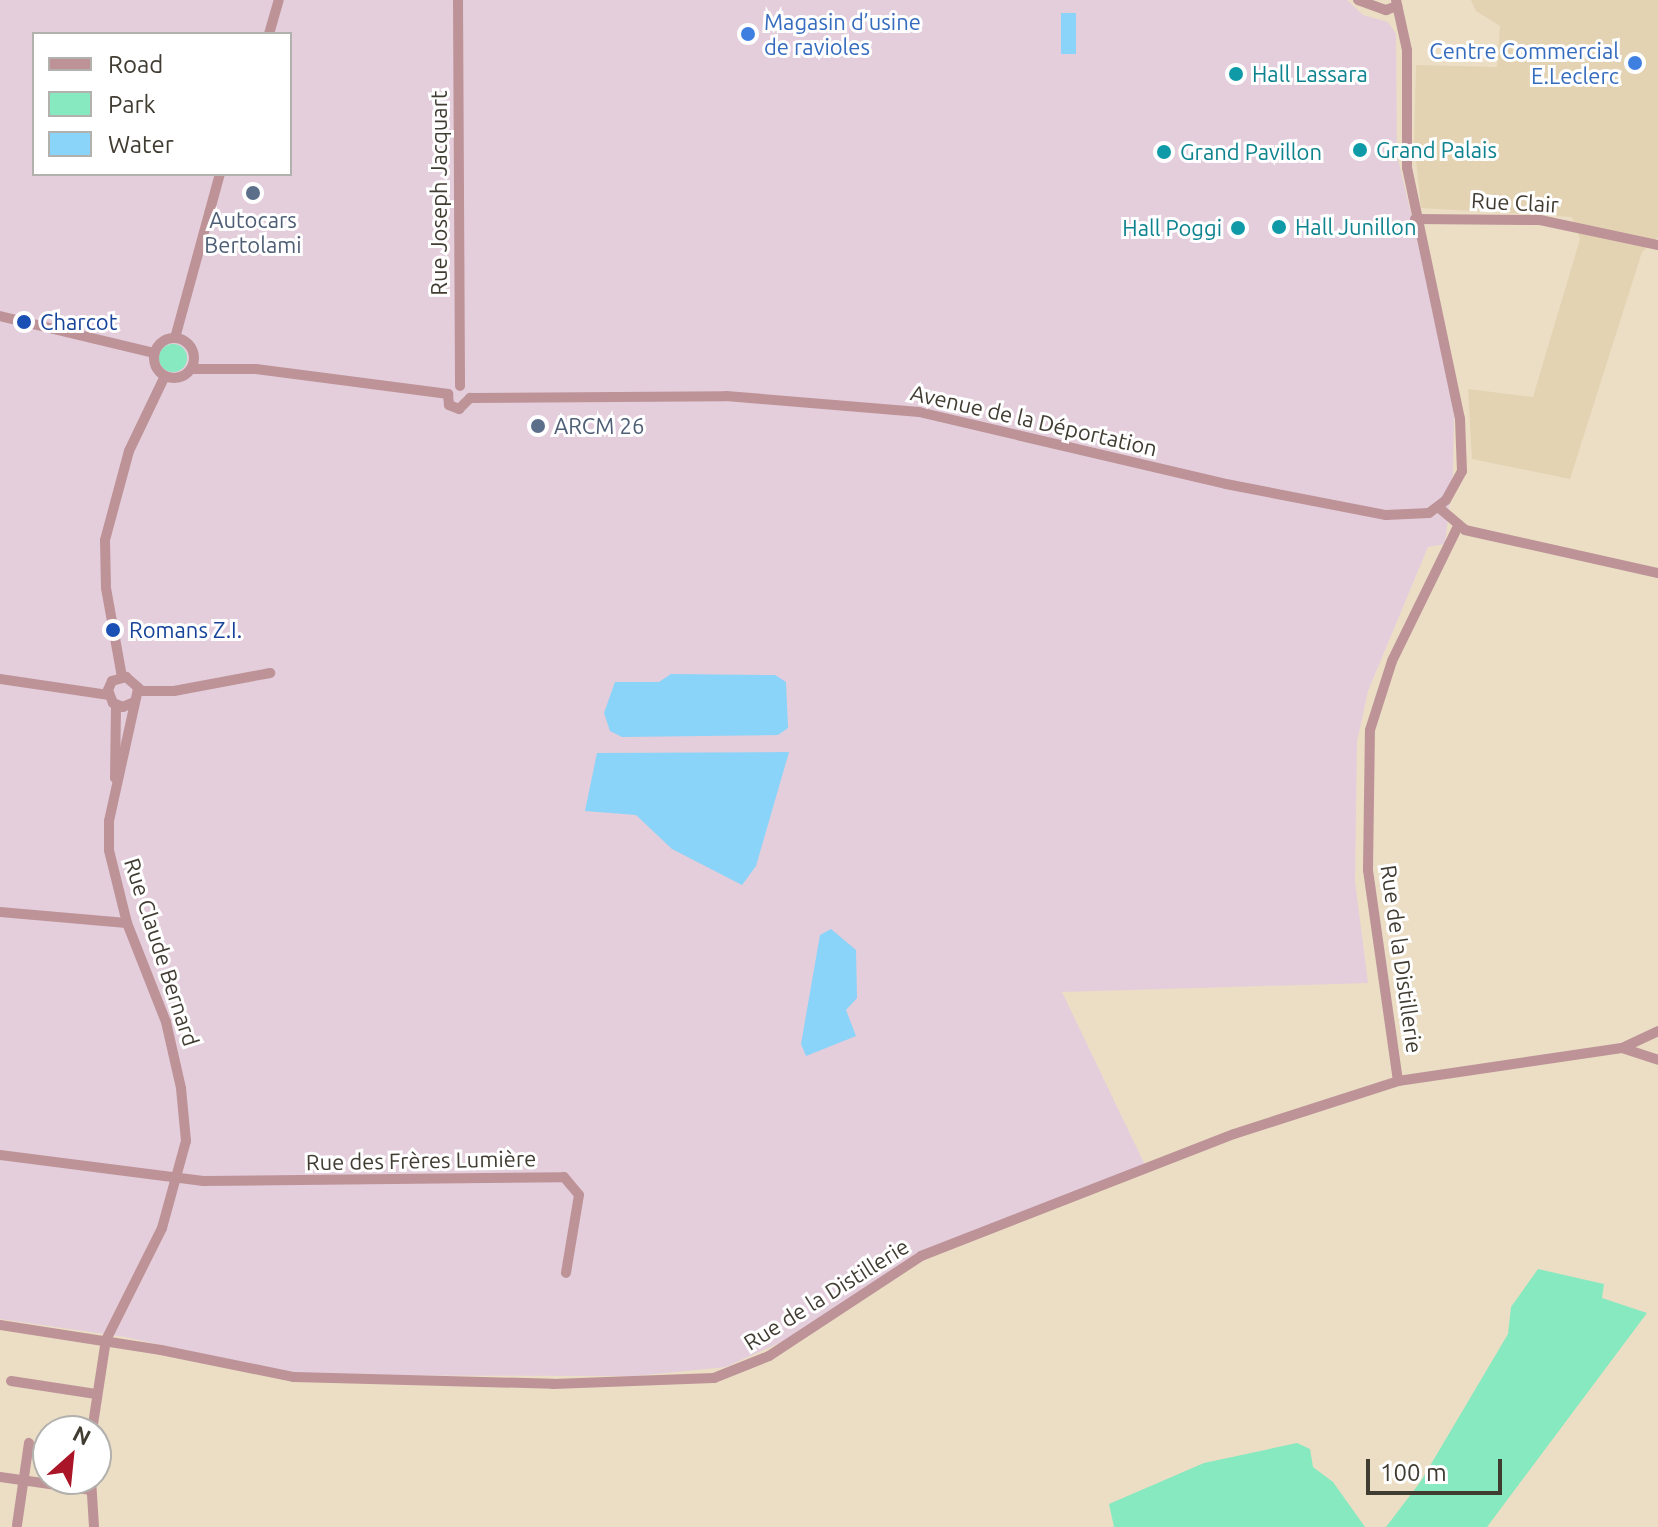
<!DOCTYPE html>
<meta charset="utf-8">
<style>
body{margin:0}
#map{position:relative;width:1658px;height:1527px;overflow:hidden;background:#ebdec5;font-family:Ubuntu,sans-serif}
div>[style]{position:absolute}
.built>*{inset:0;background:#e3d3b3}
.industrial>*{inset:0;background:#e4cedc}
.green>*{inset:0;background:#86e9bf}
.round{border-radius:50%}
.water>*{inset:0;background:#8ad3f9;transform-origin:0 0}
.street>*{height:10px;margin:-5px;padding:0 5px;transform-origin:5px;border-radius:5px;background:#bd9398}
.street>.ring{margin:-5px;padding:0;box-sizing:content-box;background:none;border:10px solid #bd9398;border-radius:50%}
.dots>*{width:22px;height:22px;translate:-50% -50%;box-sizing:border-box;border:4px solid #fff;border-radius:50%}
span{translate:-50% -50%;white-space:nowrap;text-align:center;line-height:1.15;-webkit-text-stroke:6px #fff;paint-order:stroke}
.shop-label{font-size:22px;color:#366cbe}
.left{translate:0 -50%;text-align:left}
.right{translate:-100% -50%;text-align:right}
.culture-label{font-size:22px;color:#0d838f}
.street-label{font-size:22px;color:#413c32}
.service-label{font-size:22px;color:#4e5e75}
.transit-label{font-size:22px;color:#164399}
.legend{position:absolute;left:32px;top:32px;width:260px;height:144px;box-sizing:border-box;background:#fff;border:2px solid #b3b1ad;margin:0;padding:10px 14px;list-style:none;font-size:24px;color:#413c32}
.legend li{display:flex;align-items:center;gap:16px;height:40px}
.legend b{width:40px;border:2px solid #b3b1ad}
.north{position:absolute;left:32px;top:1415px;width:80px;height:80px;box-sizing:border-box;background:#fff;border:2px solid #b3b1ad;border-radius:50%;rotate:27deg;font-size:22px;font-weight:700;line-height:32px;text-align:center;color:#413c32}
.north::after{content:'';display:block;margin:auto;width:28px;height:36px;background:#aa1528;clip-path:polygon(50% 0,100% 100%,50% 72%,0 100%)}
.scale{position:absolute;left:1366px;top:1459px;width:136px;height:36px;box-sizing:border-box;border:4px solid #413c32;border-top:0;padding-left:10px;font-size:24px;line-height:28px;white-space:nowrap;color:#413c32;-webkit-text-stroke:6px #fff;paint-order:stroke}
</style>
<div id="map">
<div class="built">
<div style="clip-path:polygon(1471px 0,1658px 0,1658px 237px,1642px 252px,1570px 479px,1472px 459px,1468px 389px,1533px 397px,1580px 239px,1572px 217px,1421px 208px,1414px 140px,1416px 65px,1497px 67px,1500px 26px,1476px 11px)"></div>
</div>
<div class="industrial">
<div style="clip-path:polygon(evenodd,0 0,1347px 0,1363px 15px,1388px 22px,1396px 34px,1397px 155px,1446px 359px,1454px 416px,1453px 473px,1445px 544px,1428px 547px,1368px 691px,1357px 742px,1355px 881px,1368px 983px,1062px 992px,1145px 1165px,944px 1242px,790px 1338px,726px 1367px,635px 1376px,295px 1375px,125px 1337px,0 1319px,0 0,34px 34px,290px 34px,290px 174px,34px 174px,34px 34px)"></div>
</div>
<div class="green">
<div class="round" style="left:159px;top:344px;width:28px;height:28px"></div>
<div style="clip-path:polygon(1538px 1269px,1604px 1284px,1602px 1298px,1647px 1313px,1487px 1527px,1386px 1527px,1421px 1481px,1508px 1334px,1511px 1307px)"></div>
<div style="clip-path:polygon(1297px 1443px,1310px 1449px,1313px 1467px,1333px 1482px,1365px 1527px,1114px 1527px,1109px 1504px,1204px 1463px)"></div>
</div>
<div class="water">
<div style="left:1061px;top:13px;width:15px;height:41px"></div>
<div style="clip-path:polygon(671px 674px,775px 675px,786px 682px,788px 728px,778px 735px,622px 737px,610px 731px,604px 713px,615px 682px,659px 682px)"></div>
<div style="clip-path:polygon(789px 752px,756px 866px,742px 885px,672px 849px,636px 815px,585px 811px,597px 753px)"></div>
<div style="clip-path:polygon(831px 929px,856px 950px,857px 998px,846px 1010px,856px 1036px,806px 1056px,801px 1044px,820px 935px)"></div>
</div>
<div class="street">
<div style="left:458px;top:0;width:386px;rotate:89.7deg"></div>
<div style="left:1358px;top:0;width:30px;rotate:20deg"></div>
<div style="left:1386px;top:10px;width:12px;rotate:-20deg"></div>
<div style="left:269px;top:34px;width:35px;rotate:-74deg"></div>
<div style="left:1415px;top:219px;width:125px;rotate:0.5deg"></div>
<div style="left:1540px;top:220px;width:121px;rotate:12deg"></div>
<div style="left:0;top:316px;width:158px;rotate:13.5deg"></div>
<div class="ring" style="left:154px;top:338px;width:30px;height:30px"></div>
<div style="left:175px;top:338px;width:170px;rotate:-74.7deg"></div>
<div style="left:191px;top:369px;width:65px"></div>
<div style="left:256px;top:369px;width:194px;rotate:7.4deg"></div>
<div style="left:448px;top:394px;width:11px;rotate:85deg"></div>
<div style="left:449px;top:405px;width:11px;rotate:22deg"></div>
<div style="left:459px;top:409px;width:16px;rotate:-45deg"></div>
<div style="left:470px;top:398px;width:256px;rotate:-0.4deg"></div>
<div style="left:726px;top:396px;width:194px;rotate:4.7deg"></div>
<div style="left:919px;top:412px;width:315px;rotate:13.2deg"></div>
<div style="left:1226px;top:484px;width:163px;rotate:11deg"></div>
<div style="left:1386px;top:515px;width:43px;rotate:-2.7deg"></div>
<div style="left:1429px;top:513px;width:21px;rotate:-37deg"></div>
<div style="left:1446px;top:500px;width:33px;rotate:-61deg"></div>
<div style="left:1462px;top:471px;width:52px;rotate:-92.2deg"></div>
<div style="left:1460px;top:419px;width:257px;rotate:-101.9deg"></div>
<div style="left:1407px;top:168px;width:118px;rotate:-90deg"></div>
<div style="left:1407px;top:50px;width:51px;rotate:-102.4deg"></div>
<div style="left:1438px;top:507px;width:35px;rotate:40deg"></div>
<div style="left:1465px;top:530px;width:198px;rotate:12.6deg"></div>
<div style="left:122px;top:677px;width:90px;rotate:-100.2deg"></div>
<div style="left:106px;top:588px;width:48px;rotate:-91.2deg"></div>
<div style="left:105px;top:540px;width:92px;rotate:-74.9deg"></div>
<div style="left:129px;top:451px;width:83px;rotate:-64.4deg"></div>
<div style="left:0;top:679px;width:109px;rotate:8.4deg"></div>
<div style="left:134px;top:702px;width:12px;rotate:156deg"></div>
<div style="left:123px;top:707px;width:11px;rotate:-158deg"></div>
<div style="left:113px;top:703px;width:14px;rotate:-111deg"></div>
<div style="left:108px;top:690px;width:10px;rotate:-66deg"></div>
<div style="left:112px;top:681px;width:15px;rotate:-16deg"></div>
<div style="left:126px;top:677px;width:21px;rotate:41deg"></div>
<div style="left:142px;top:691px;width:32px"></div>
<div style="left:174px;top:691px;width:98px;rotate:-10.6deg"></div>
<div style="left:115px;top:778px;width:73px;rotate:-89.2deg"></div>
<div style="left:0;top:912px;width:127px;rotate:5deg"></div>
<div style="left:1622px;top:1048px;width:38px;rotate:18deg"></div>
<div style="left:1398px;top:1081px;width:213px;rotate:-98.1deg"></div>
<div style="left:1368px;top:870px;width:140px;rotate:-89.2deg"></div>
<div style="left:1370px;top:730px;width:72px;rotate:-72.3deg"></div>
<div style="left:1392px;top:661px;width:150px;rotate:-63.9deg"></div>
<div style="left:0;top:1155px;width:205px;rotate:7.3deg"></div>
<div style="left:203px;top:1181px;width:361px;rotate:-0.6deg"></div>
<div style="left:564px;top:1177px;width:23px;rotate:50deg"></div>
<div style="left:579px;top:1195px;width:79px;rotate:99.5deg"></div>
<div style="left:0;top:1325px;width:163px;rotate:8.8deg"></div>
<div style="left:161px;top:1350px;width:136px;rotate:11.5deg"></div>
<div style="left:294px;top:1377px;width:259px;rotate:1.5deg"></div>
<div style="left:553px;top:1384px;width:161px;rotate:-2.1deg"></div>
<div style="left:714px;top:1378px;width:59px;rotate:-21.8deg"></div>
<div style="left:769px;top:1356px;width:182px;rotate:-33.3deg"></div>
<div style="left:921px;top:1256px;width:336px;rotate:-21.3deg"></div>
<div style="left:1234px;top:1134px;width:172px;rotate:-17.9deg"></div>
<div style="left:1398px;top:1081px;width:226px;rotate:-8.4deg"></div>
<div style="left:1622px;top:1048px;width:40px;rotate:-25deg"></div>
<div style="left:11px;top:1381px;width:86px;rotate:8.7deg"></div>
<div style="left:92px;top:1431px;width:92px;rotate:-81.3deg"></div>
<div style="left:106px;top:1340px;width:125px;rotate:-63.4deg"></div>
<div style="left:162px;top:1228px;width:90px;rotate:-74.6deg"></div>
<div style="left:186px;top:1141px;width:53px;rotate:-95.4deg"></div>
<div style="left:181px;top:1088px;width:68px;rotate:-102.8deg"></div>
<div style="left:166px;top:1022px;width:106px;rotate:-111.5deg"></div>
<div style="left:127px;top:923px;width:75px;rotate:-103.9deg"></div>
<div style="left:109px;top:850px;width:29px;rotate:-90deg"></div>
<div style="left:109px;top:821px;width:135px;rotate:-77.6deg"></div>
<div style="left:0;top:1477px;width:92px;rotate:8.1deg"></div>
<div style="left:91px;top:1479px;width:48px;rotate:86.4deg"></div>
<div style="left:17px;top:1525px;width:83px;rotate:-81.7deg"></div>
</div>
<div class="dots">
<div style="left:748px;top:34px;background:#3f7fe0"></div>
<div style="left:1635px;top:63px;background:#3f7fe0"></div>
<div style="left:1236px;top:74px;background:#0f9aa8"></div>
<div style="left:1360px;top:150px;background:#0f9aa8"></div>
<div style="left:1164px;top:152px;background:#0f9aa8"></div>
<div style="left:253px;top:193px;background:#5c6f8a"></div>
<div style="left:1279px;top:227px;background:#0f9aa8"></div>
<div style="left:1238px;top:228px;background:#0f9aa8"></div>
<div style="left:24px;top:322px;background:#1a4fb4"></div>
<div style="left:538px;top:426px;background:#5c6f8a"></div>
<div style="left:113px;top:630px;background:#1a4fb4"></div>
</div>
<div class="shop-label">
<span class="left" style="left:764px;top:34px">Magasin d’usine<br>de ravioles</span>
<span class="right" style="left:1619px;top:63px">Centre Commercial<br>E.Leclerc</span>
</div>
<div class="culture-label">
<span class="left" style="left:1252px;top:74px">Hall Lassara</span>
<span class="left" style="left:1376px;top:150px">Grand Palais</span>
<span class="left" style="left:1180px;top:152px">Grand Pavillon</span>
<span class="left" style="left:1295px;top:227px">Hall Junillon</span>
<span class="right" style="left:1222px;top:228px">Hall Poggi</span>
</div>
<div class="street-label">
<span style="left:439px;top:193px;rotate:-90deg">Rue Joseph Jacquart</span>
<span style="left:1515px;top:202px;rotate:3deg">Rue Clair</span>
<span style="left:1034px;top:420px;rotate:13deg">Avenue de la Déportation</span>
<span style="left:162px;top:952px;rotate:72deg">Rue Claude Bernard</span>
<span style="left:1402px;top:959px;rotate:82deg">Rue de la Distillerie</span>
<span style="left:421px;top:1160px;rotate:-1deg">Rue des Frères Lumière</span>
<span style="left:826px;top:1294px;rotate:-32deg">Rue de la Distillerie</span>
</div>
<div class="service-label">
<span style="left:253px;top:232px">Autocars<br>Bertolami</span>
<span class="left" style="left:554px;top:426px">ARCM 26</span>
</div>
<div class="transit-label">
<span class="left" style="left:40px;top:322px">Charcot</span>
<span class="left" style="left:129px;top:630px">Romans Z.I.</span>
</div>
<ul class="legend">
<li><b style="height:10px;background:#bd9398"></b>Road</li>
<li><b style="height:22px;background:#86e9bf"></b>Park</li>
<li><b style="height:22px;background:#8ad3f9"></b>Water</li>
</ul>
<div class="north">N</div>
<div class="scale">100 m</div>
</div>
